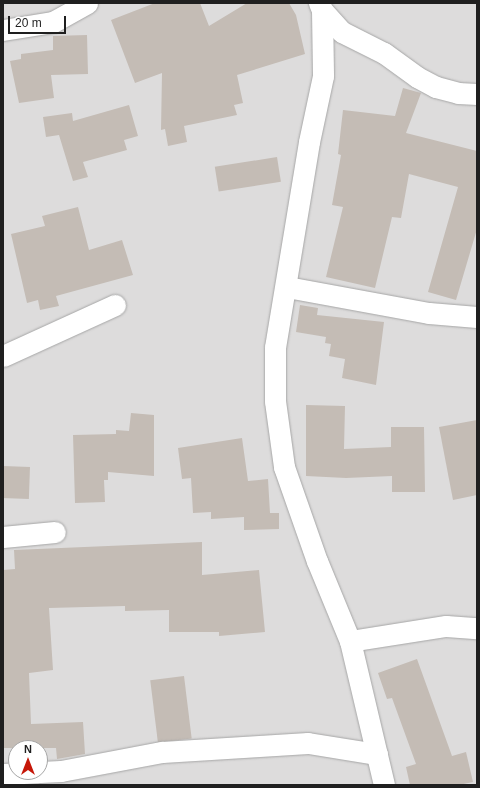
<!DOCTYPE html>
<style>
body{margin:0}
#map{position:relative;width:480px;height:788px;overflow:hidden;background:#efede6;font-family:Helvetica,sans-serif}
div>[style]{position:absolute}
.residential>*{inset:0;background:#dddcdc}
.building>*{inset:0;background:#c4bcb5;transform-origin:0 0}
.roads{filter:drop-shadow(0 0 1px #a6a6a6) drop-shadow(0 0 1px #a6a6a6)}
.minor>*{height:21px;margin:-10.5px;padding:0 10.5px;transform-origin:10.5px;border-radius:10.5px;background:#fff}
span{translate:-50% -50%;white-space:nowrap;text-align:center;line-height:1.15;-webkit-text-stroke:3px #fff;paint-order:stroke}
.frame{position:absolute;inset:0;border:4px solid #1f1f1f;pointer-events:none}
.north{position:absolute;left:8px;top:740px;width:40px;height:40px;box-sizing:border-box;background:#fff;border:1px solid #a5a5a5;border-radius:50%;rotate:0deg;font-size:11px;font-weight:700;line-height:16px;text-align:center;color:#1f1f1f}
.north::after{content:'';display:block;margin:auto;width:14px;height:18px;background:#c61708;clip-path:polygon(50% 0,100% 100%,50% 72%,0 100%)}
.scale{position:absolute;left:8px;top:16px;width:58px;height:18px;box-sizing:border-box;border:2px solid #1f1f1f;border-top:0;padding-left:5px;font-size:12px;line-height:14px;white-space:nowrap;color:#1f1f1f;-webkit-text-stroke:3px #fff;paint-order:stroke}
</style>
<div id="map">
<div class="residential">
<div style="clip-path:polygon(evenodd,3px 3px,477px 3px,477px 785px,3px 785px,3px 3px,16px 748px,40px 748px,40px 772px,16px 772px,16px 748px)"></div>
</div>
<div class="building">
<div style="clip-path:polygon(155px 3px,200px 3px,209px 26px,247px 3px,289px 3px,296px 15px,305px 54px,237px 75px,243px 103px,234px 105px,237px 115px,184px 126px,187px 142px,168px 146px,165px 129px,161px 130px,162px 73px,135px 83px,111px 20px)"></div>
<div style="clip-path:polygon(87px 35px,88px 74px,51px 75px,54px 98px,19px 103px,10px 61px,21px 59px,21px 54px,53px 50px,53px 36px)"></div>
<div style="clip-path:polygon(403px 88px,421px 93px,406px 133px,477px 151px,477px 229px,456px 300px,428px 292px,458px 187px,409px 174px,401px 218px,392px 217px,375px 288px,326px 277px,343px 207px,332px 205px,341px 155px,338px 154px,343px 110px,395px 116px)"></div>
<div style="clip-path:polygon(129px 105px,138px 136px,124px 140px,127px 150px,83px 162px,88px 177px,73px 181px,59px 135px,46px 137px,43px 117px,72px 113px,73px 121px)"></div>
<div style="left:277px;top:157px;width:25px;height:63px;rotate:81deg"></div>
<div style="clip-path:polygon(78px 207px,89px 250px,122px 240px,133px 275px,56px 296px,59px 306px,40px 310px,38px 300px,27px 303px,11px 234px,45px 226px,42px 216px)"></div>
<div style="clip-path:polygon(300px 305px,318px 308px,317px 315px,384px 322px,376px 385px,342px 378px,345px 359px,329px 356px,331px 344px,325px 343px,326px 337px,296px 332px)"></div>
<div style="clip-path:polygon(306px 405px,345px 406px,344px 449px,391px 447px,391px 427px,424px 427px,425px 492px,392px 492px,392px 476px,346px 478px,306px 476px)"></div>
<div style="clip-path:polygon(131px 413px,154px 415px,154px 476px,108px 472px,108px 480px,104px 480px,105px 502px,75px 503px,73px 435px,116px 434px,116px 430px,129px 431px)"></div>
<div style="clip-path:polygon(477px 420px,477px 495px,453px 500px,439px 427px)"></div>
<div style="clip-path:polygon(242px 438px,248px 481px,268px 479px,270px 513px,279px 513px,279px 529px,244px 530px,244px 517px,211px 519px,211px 512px,193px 513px,191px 478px,182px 479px,178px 448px)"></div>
<div style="left:3px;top:466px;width:27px;height:32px;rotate:2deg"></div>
<div style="clip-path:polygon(202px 542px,202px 575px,259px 570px,265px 632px,219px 636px,219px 632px,169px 632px,169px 610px,125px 611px,125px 606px,49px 608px,53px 670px,29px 673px,31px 724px,83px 722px,85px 754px,57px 759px,56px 748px,3px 748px,3px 570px,15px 569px,14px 550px)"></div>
<div style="clip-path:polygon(417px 659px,452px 756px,466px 752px,473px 782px,459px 785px,410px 785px,406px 767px,416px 764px,392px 698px,387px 699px,378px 673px)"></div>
<div style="left:184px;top:676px;width:63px;height:34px;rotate:83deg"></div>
</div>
<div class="roads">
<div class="minor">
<div style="left:319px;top:3px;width:8px;rotate:67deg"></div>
<div style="left:322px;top:10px;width:66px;rotate:89.1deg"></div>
<div style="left:323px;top:76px;width:67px;rotate:102deg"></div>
<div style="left:309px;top:142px;width:208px;rotate:99.4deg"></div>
<div style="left:275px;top:347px;width:54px;rotate:90deg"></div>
<div style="left:275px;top:401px;width:67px;rotate:82.2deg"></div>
<div style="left:284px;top:467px;width:100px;rotate:70.7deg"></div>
<div style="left:317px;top:561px;width:87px;rotate:67.6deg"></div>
<div style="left:350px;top:641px;width:148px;rotate:76.7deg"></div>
<div style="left:322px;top:10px;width:30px;rotate:48deg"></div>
<div style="left:342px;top:32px;width:47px;rotate:26.6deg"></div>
<div style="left:384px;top:53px;width:41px;rotate:36deg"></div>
<div style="left:417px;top:77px;width:21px;rotate:28deg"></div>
<div style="left:436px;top:87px;width:23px;rotate:15deg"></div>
<div style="left:458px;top:93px;width:19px;rotate:3deg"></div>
<div style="left:3px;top:30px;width:51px;rotate:-9.1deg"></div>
<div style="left:53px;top:22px;width:39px;rotate:-29deg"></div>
<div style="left:287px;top:287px;width:144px;rotate:10.4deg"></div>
<div style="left:429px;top:313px;width:48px;rotate:4.8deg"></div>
<div style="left:3px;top:356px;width:123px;rotate:-24.5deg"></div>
<div style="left:3px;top:537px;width:52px;rotate:-5.5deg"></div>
<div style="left:350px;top:641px;width:97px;rotate:-8.9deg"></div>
<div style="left:446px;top:626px;width:31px;rotate:4deg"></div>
<div style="left:40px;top:772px;width:21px;rotate:-3deg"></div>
<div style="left:61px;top:771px;width:103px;rotate:-10.7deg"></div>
<div style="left:162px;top:752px;width:146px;rotate:-3.5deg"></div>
<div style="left:308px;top:743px;width:70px;rotate:9.1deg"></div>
<div style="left:3px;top:774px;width:35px;rotate:-3deg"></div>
</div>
</div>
<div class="frame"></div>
<div class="north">N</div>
<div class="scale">20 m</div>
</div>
